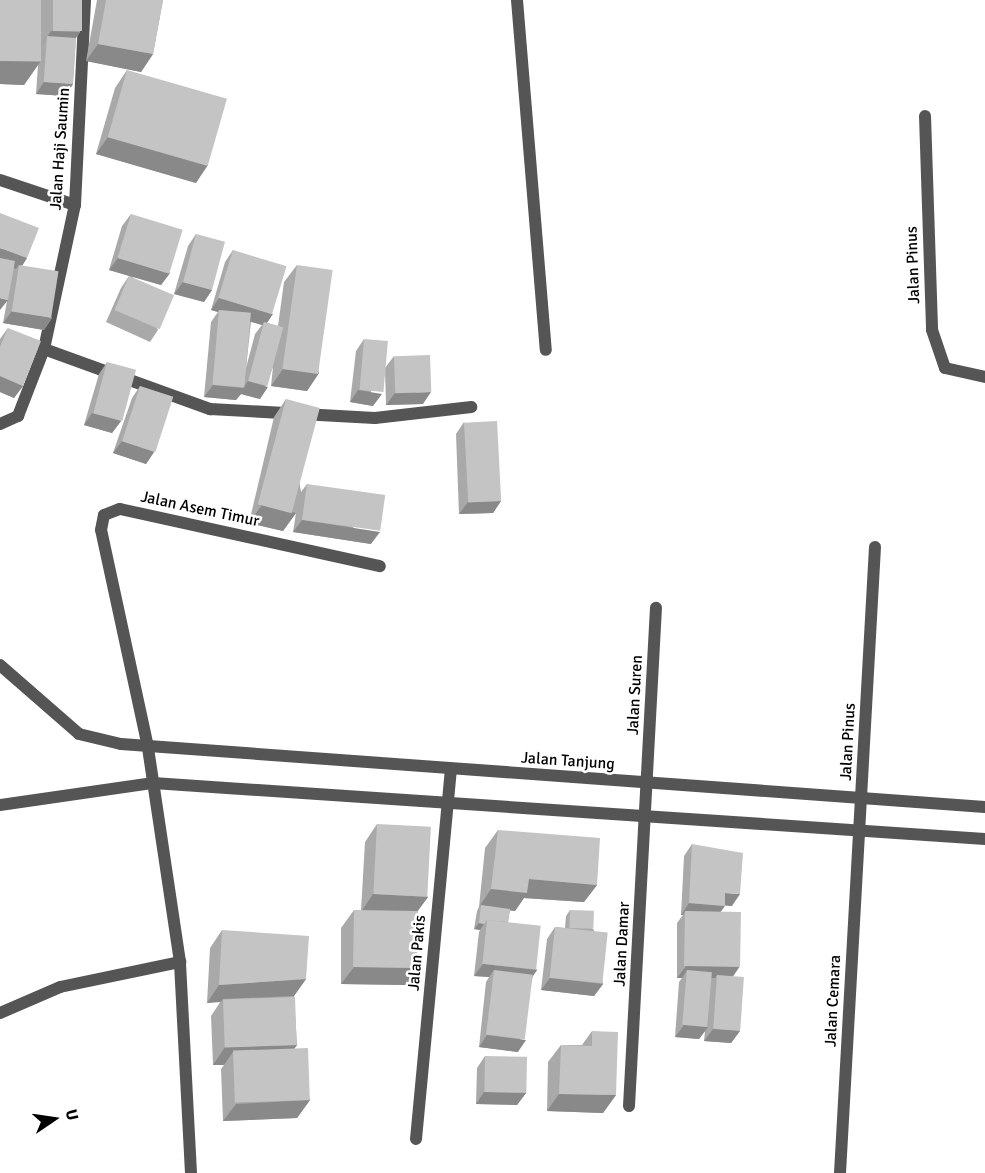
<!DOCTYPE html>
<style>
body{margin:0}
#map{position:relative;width:985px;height:1173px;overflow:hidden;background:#fff;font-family:Signika,sans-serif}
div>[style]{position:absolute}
.minor>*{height:12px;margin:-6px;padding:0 6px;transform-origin:6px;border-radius:6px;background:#555}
.wall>*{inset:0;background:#a9a9a9}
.shaded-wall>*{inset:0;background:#898989}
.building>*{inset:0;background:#c4c4c4;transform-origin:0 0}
span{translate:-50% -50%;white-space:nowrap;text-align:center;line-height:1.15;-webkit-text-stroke:5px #fff;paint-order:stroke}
.street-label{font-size:16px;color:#000}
.north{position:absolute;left:24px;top:1089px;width:60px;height:60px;-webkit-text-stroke:4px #fff;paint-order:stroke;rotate:77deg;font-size:16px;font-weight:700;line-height:24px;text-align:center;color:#000}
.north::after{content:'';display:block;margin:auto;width:21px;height:27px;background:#000;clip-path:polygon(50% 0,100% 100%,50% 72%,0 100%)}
</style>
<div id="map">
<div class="minor">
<div style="left:517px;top:0;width:351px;rotate:85.3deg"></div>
<div style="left:925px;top:116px;width:214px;rotate:88.1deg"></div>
<div style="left:932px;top:330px;width:40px;rotate:71.1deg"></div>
<div style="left:945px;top:368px;width:41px;rotate:12.7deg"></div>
<div style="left:0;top:180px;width:79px;rotate:18.4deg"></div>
<div style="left:44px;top:349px;width:177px;rotate:19.9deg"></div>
<div style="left:210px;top:409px;width:165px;rotate:3.1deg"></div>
<div style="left:375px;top:418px;width:97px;rotate:-6.5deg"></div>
<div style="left:0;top:424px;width:20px;rotate:-24deg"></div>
<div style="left:18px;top:416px;width:72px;rotate:-68.8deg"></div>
<div style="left:44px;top:349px;width:147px;rotate:-77.9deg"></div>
<div style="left:75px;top:205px;width:205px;rotate:-87.2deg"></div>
<div style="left:0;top:665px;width:105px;rotate:41.1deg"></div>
<div style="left:79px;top:734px;width:43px;rotate:13.4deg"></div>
<div style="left:121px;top:744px;width:866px;rotate:4.17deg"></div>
<div style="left:0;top:805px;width:155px;rotate:-8.2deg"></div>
<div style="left:153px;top:783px;width:834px;rotate:3.85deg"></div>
<div style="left:0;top:1013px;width:65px;rotate:-23.4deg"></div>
<div style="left:60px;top:987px;width:123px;rotate:-11.8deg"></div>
<div style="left:629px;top:1106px;width:499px;rotate:-86.9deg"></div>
<div style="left:416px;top:1139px;width:372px;rotate:-84.6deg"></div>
<div style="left:191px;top:1173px;width:211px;rotate:-93deg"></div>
<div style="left:180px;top:962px;width:217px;rotate:-98.5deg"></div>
<div style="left:148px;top:747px;width:222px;rotate:-102.2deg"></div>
<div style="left:101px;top:530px;width:15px;rotate:-79deg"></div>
<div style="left:104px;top:515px;width:17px;rotate:-21deg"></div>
<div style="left:120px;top:509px;width:266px;rotate:12.4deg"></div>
<div style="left:840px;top:1173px;width:627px;rotate:-86.8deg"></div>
</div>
<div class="wall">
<div style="clip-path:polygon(0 0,82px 0,80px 32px,76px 38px,73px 84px,65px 96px,36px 94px,38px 65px,24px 85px,0 84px)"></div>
<div style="clip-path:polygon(97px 0,163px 0,153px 54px,141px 72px,86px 61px)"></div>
<div style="clip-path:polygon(127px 70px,196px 183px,96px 154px,115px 88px)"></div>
<div style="clip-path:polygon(0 213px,27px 258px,22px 266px,52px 318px,44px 330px,3px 323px,7px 301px)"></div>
<div style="clip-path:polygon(131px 214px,170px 273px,161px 285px,133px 277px,158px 330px,150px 342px,106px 322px,121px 288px,129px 276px,109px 270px,122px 226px)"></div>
<div style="clip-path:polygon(196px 234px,212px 290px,204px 302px,174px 294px,188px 246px)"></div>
<div style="clip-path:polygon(evenodd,233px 250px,267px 323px,278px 326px,284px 282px,297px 265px,319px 373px,307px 391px,271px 386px,273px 367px,260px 399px,241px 394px,236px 400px,204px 397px,211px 322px,218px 312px,211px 310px,225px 262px,233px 250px,251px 322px,262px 325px,255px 334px,246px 368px,251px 322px)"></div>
<div style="clip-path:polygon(8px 328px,23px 386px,14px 398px,0 392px,0 339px)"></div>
<div style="clip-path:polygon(364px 339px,373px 406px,350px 402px,356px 351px)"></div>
<div style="clip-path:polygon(394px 356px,423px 404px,386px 405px,385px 368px)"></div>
<div style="clip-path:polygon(107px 362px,121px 421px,112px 433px,84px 425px,99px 374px)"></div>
<div style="clip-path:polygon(140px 386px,154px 452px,146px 464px,113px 453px,132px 398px)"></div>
<div style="clip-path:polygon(286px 399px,301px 492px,307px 484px,371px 544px,293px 532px,296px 513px,283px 531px,249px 523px,274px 417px)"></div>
<div style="clip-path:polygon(464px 422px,501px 501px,493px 513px,459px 514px,456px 434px)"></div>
<div style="clip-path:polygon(377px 824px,428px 897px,418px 911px,406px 985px,341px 984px,341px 928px,354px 910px,361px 910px,365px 842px)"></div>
<div style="clip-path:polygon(498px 830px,597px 885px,584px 902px,524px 898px,515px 911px,510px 910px,508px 922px,537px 970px,533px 975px,518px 1052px,479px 1047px,486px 982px,489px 977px,474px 976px,479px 932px,480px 930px,474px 929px,477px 911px,479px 907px,485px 848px)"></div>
<div style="clip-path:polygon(692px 844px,732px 906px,725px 905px,720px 912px,733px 977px,740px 1031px,731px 1043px,704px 1041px,705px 1031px,699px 1039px,675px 1037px,679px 982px,682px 978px,677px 978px,677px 923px,683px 915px,681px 915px,684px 856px)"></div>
<div style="clip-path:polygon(570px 910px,594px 930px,603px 984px,594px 996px,541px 990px,547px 939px,555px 927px,565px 928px,566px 916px)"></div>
<div style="clip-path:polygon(222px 930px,306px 979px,294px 996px,297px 1045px,294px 1049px,310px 1100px,297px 1118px,223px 1121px,221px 1069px,224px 1065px,213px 1065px,211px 1016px,221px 1001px,207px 1003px,210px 948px)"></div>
<div style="clip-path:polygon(592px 1031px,616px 1095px,603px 1113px,547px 1111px,548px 1062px,561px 1045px,582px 1045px)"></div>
<div style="clip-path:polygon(485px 1056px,526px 1093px,517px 1105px,476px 1104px,477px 1068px)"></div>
</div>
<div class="shaded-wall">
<div style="clip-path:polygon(51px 31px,80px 32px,67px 50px,47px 36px,39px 48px)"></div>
<div style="clip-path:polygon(98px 44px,153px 54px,141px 72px,86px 61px)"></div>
<div style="clip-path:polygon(0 61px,40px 62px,24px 85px,0 84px)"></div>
<div style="clip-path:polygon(44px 82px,73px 84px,65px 96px,36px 94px)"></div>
<div style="clip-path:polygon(108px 137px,208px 165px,196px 183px,96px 154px)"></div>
<div style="clip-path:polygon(0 248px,27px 258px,19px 270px,19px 265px,16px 269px,0 263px)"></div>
<div style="clip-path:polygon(118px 258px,170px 273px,161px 285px,109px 270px)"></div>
<div style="clip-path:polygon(183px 282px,212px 290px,204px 302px,174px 294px)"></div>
<div style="clip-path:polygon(0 298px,8px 300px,0 310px)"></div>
<div style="clip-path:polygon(219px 298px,273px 314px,265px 326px,264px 322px,262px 325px,219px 312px,219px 310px,218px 312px,211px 310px)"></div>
<div style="clip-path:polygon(12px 311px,52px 318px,44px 330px,3px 323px)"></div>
<div style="clip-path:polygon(283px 369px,319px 373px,307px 391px,271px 386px)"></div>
<div style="clip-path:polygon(0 376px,23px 386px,14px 398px,0 392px)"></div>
<div style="clip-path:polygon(248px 381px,268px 387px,260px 399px,241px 394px,236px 400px,204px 397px,213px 385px,243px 388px)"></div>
<div style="clip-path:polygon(358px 390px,382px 394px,373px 406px,350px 402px)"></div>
<div style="clip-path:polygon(431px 392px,423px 404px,386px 405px,395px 393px)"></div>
<div style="clip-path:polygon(92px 413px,121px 421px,112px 433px,84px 425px)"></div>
<div style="clip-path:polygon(122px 441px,154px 452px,146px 464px,113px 453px)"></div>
<div style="clip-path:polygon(501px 501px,493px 513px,459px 514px,468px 502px)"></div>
<div style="clip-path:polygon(262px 505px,296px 513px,283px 531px,249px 523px)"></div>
<div style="clip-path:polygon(302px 520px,380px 532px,371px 544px,293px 532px)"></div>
<div style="clip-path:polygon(529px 879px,597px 885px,584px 902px,524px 898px,515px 911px,481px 907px,481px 905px,479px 907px,491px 889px)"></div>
<div style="clip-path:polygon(725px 893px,740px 894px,732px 906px,717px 905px)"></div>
<div style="clip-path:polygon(373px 894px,428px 897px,415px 914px,361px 912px)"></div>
<div style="clip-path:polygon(689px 903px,725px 906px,716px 918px,685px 911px,683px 915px,681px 915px)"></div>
<div style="clip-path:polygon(479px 923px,484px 924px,480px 930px,474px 929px)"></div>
<div style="clip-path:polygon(483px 964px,537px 970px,529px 982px,494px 970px,489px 977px,474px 976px)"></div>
<div style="clip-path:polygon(686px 966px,740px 966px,732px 978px,717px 975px,715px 978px,687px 978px,687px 970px,682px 978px,677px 978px)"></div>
<div style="clip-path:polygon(354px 967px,419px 968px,406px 985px,341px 984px)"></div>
<div style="clip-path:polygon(550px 978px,603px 984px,594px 996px,541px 990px)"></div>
<div style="clip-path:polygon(306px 979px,294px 996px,223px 999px,221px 1002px,207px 1003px,219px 985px)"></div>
<div style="clip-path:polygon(684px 1025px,708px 1027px,699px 1039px,675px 1037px)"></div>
<div style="clip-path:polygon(713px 1029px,740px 1031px,731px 1043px,704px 1041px)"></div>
<div style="clip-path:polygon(487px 1035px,526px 1040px,518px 1052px,479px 1047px)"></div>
<div style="clip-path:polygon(297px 1045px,284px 1063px,233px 1052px,224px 1065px,213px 1065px,225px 1047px)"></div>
<div style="clip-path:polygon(484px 1092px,526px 1093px,517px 1105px,476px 1104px)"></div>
<div style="clip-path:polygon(559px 1094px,616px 1095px,603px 1113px,547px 1111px)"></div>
<div style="clip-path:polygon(310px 1100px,297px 1118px,223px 1121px,236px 1104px)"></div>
</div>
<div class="building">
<div style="left:0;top:0;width:41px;height:61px"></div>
<div style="left:53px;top:0;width:29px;height:31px"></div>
<div style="clip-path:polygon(106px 0,163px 0,153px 54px,98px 44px)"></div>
<div style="left:47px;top:36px;width:29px;height:46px;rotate:4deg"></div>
<div style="left:127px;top:70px;width:104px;height:70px;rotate:16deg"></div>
<div style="clip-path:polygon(0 213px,39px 228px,27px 258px,0 248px)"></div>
<div style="left:131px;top:214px;width:54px;height:46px;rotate:17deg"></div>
<div style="left:196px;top:234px;width:30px;height:50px;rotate:15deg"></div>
<div style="left:233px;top:250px;width:56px;height:50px;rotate:17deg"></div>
<div style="clip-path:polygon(0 258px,15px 261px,8px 300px,0 298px)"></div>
<div style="left:19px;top:265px;width:40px;height:47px;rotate:9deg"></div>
<div style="left:297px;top:265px;width:36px;height:105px;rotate:8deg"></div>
<div style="left:129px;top:276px;width:49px;height:37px;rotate:23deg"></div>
<div style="left:219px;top:310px;width:32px;height:75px;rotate:5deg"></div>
<div style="left:264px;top:322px;width:20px;height:61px;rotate:15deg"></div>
<div style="clip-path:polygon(8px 328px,41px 341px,23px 386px,0 376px,0 347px)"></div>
<div style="left:364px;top:339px;width:24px;height:51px;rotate:5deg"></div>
<div style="left:430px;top:355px;width:37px;height:36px;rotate:88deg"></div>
<div style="left:107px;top:362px;width:30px;height:53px;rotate:15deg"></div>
<div style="left:140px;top:386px;width:35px;height:58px;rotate:18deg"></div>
<div style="left:286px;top:399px;width:35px;height:109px;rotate:15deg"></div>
<div style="left:497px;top:421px;width:80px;height:33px;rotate:87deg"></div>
<div style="left:307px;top:484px;width:79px;height:36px;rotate:8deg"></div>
<div style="left:377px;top:824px;width:54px;height:70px;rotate:3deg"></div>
<div style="clip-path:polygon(498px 830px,600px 838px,597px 885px,529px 879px,527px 893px,491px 889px)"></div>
<div style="clip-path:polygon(692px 844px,743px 853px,740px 894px,725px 893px,725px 906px,689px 903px)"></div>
<div style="clip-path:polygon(481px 905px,510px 909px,508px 922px,487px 920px,484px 924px,479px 923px)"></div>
<div style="left:354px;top:910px;width:64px;height:57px;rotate:1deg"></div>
<div style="left:570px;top:910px;width:24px;height:18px;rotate:2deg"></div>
<div style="left:685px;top:911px;width:56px;height:55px;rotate:1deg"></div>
<div style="left:487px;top:920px;width:54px;height:44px;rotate:6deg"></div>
<div style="left:555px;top:927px;width:53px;height:51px;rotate:6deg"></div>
<div style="clip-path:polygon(222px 930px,309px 936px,306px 979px,219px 985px)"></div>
<div style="left:494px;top:970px;width:39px;height:65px;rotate:7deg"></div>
<div style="left:687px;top:970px;width:25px;height:55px;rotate:5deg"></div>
<div style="left:717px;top:975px;width:27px;height:54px;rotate:4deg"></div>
<div style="left:295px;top:997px;width:48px;height:72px;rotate:88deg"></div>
<div style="clip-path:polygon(592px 1031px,618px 1032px,616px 1095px,559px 1094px,561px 1045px,592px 1046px)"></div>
<div style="left:308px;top:1048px;width:52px;height:75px;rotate:88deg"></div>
<div style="left:485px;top:1056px;width:42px;height:36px;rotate:1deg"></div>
</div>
<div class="street-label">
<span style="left:60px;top:149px;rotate:-86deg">Jalan Haji Saumin</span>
<span style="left:913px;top:265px;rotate:-92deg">Jalan Pinus</span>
<span style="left:200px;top:509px;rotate:12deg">Jalan Asem Timur</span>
<span style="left:635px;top:695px;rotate:-87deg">Jalan Suren</span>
<span style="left:848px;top:742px;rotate:-87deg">Jalan Pinus</span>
<span style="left:568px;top:761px;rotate:4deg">Jalan Tanjung</span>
<span style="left:622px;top:944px;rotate:-87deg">Jalan Damar</span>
<span style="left:417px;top:953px;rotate:-85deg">Jalan Pakis</span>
<span style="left:833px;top:1001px;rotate:-87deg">Jalan Cemara</span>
</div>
<div class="north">U</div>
</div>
